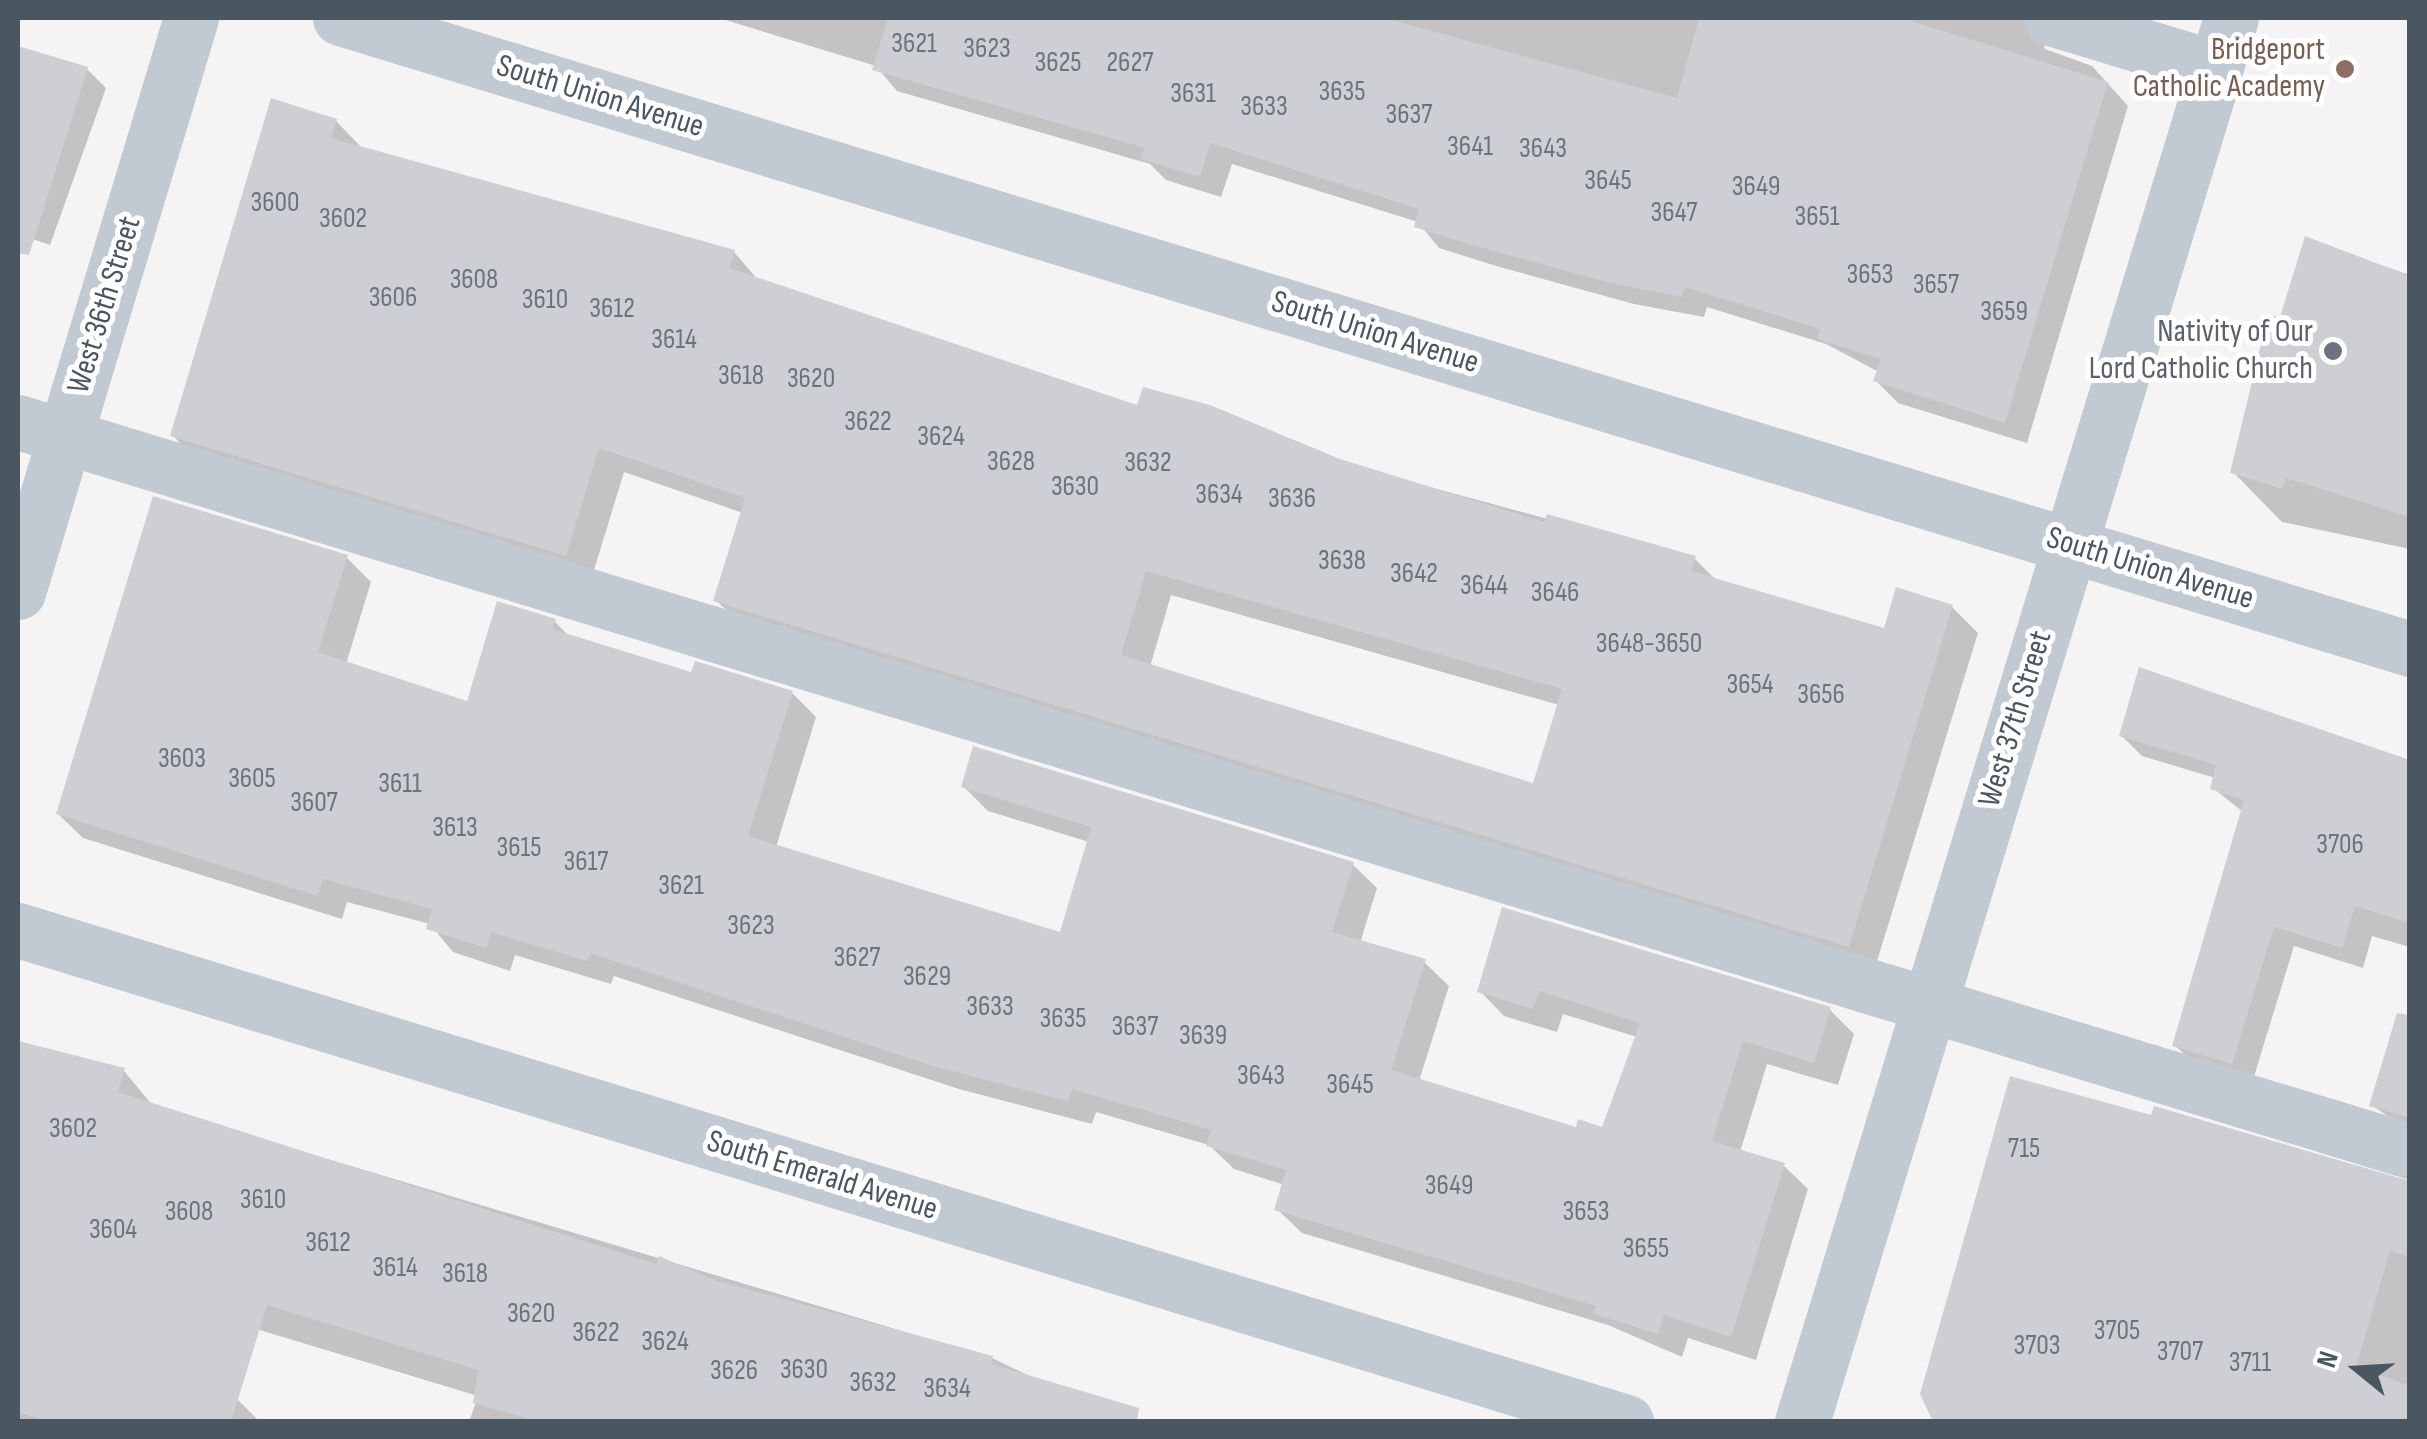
<!DOCTYPE html>
<style>
body{margin:0}
#map{position:relative;width:2427px;height:1439px;overflow:hidden;background:#f5f3f3;font-family:"Sofia Sans Condensed",sans-serif}
div>[style]{position:absolute}
.shadow>*{inset:0;background:#0003}
.building>*{inset:0;background:#cdcfd5}
.minor>*{height:55px;margin:-27.5px;padding:0 27.5px;transform-origin:27.5px;border-radius:27.5px;background:#c1cad2}
.dots>*{width:28px;height:28px;translate:-50% -50%;box-sizing:border-box;border:5px solid #fff;border-radius:50%}
span{translate:-50% -50%;white-space:nowrap;text-align:center;line-height:1.15;-webkit-text-stroke:10px #fff;paint-order:stroke}
.number-label{font-size:28px;color:#6b747e}
.number-label span{-webkit-text-stroke-width:0}
.education-label{font-size:32px;color:#785e54}
.right{translate:-100% -50%;text-align:right}
.street-label{font-size:32px;color:#4a5661}
.worship-label{font-size:32px;color:#5b616d}
.frame{position:absolute;inset:0;border:20px solid #4a5661;pointer-events:none}
.north{position:absolute;left:2307px;top:1319px;width:100px;height:100px;-webkit-text-stroke:8px #fff;paint-order:stroke;rotate:288deg;font-size:28px;font-weight:700;line-height:40px;text-align:center;color:#4a5661}
.north::after{content:'';display:block;margin:auto;width:35px;height:45px;background:#4a5661;clip-path:polygon(50% 0,100% 100%,50% 72%,0 100%)}
</style>
<div id="map">
<div class="shadow">
<div style="clip-path:polygon(719px 18px,2057px 18px,2041px 33px,2045px 49px,2092px 66px,2128px 106px,2027px 443px,1898px 403px,1876px 381px,1879px 372px,1826px 344px,1707px 307px,1704px 317px,1634px 304px,1496px 266px,1439px 248px,1418px 222px,1232px 164px,1221px 197px,1166px 180px,1150px 164px,897px 91px,876px 66px)"></div>
<div style="clip-path:polygon(18px 48px,87px 69px,106px 88px,50px 245px,18px 234px)"></div>
<div style="clip-path:polygon(evenodd,336px 121px,361px 147px,734px 252px,759px 281px,1139px 408px,1695px 559px,1718px 582px,1885px 631px,1952px 607px,1978px 633px,1874px 971px,742px 626px,716px 600px,743px 513px,624px 472px,591px 580px,198px 461px,172px 435px,336px 121px,1171px 595px,1559px 705px,1535px 786px,1150px 667px,1171px 595px)"></div>
<div style="clip-path:polygon(2306px 240px,2410px 275px,2410px 549px,2282px 522px,2233px 472px)"></div>
<div style="clip-path:polygon(346px 557px,371px 582px,346px 664px,468px 704px,554px 621px,571px 638px,693px 676px,792px 693px,816px 717px,776px 847px,1062px 935px,1089px 842px,988px 811px,964px 787px,1352px 864px,1377px 888px,1360px 943px,1424px 962px,1449px 986px,1419px 1081px,1577px 1131px,1603px 1130px,1637px 1037px,1563px 1014px,1557px 1032px,1504px 1016px,1480px 991px,1504px 910px,1829px 1009px,1854px 1034px,1838px 1085px,1767px 1064px,1740px 1152px,1783px 1165px,1808px 1189px,1756px 1360px,1688px 1338px,1682px 1357px,1608px 1325px,1302px 1233px,1277px 1209px,1285px 1185px,1234px 1169px,1209px 1145px,1096px 1112px,1092px 1124px,959px 1089px,614px 976px,611px 984px,515px 955px,510px 971px,453px 952px,430px 924px,347px 902px,342px 919px,83px 838px,58px 814px)"></div>
<div style="clip-path:polygon(2122px 736px,2410px 760px,2410px 947px,2372px 936px,2363px 968px,2294px 946px,2252px 1083px,2196px 1066px,2175px 1045px,2243px 812px,2213px 788px,2215px 778px,2142px 756px)"></div>
<div style="clip-path:polygon(2410px 1039px,2410px 1132px,2372px 1105px)"></div>
<div style="clip-path:polygon(18px 1043px,124px 1071px,154px 1107px,992px 1358px,1126px 1422px,469px 1422px,478px 1396px,18px 1257px)"></div>
<div style="clip-path:polygon(2153px 1118px,2410px 1181px,2410px 1422px,1938px 1422px)"></div>
<div style="clip-path:polygon(18px 1339px,237px 1399px,260px 1422px,18px 1422px)"></div>
</div>
<div class="building">
<div style="clip-path:polygon(888px 18px,1384px 18px,1677px 98px,1699px 18px,1901px 18px,2108px 82px,2005px 423px,1873px 381px,1881px 359px,1817px 339px,1820px 329px,1685px 287px,1682px 297px,1610px 283px,1472px 245px,1414px 227px,1419px 209px,1210px 143px,1200px 177px,1141px 159px,1145px 148px,872px 70px)"></div>
<div style="clip-path:polygon(18px 46px,88px 67px,29px 255px,18px 253px)"></div>
<div style="clip-path:polygon(evenodd,271px 98px,337px 119px,331px 138px,735px 250px,729px 268px,1137px 405px,1143px 387px,1210px 405px,1340px 459px,1544px 522px,1547px 514px,1696px 556px,1691px 571px,1884px 628px,1896px 587px,1953px 605px,1849px 947px,713px 601px,745px 498px,599px 448px,566px 556px,170px 436px,271px 98px,1146px 571px,1562px 689px,1533px 783px,1121px 655px,1146px 571px)"></div>
<div style="clip-path:polygon(2305px 236px,2410px 276px,2410px 517px,2286px 478px,2282px 489px,2230px 473px,2268px 315px,2280px 317px)"></div>
<div style="clip-path:polygon(153px 496px,348px 555px,318px 652px,467px 701px,497px 601px,556px 619px,552px 629px,691px 672px,695px 661px,793px 691px,748px 836px,1060px 932px,1091px 827px,961px 787px,973px 746px,1354px 862px,1332px 932px,1426px 959px,1391px 1070px,1576px 1127px,1578px 1119px,1602px 1127px,1640px 1023px,1539px 991px,1533px 1009px,1477px 992px,1502px 907px,1831px 1007px,1814px 1063px,1743px 1041px,1712px 1141px,1785px 1163px,1731px 1337px,1664px 1315px,1658px 1334px,1594px 1314px,1596px 1306px,1274px 1210px,1286px 1170px,1206px 1146px,1211px 1130px,1072px 1089px,1068px 1101px,932px 1066px,590px 953px,587px 961px,491px 932px,486px 948px,426px 929px,432px 909px,323px 879px,318px 896px,56px 814px)"></div>
<div style="clip-path:polygon(2139px 667px,2410px 760px,2410px 923px,2355px 906px,2342px 948px,2274px 927px,2232px 1064px,2172px 1046px,2244px 800px,2210px 789px,2216px 765px,2119px 736px)"></div>
<div style="clip-path:polygon(2397px 1013px,2410px 1015px,2410px 1118px,2369px 1106px)"></div>
<div style="clip-path:polygon(18px 1041px,125px 1068px,118px 1092px,656px 1264px,659px 1256px,717px 1281px,993px 1356px,991px 1364px,1139px 1408px,1137px 1422px,540px 1422px,473px 1403px,478px 1370px,267px 1305px,231px 1422px,50px 1422px,18px 1412px)"></div>
<div style="clip-path:polygon(2010px 1076px,2151px 1115px,2154px 1106px,2410px 1181px,2410px 1257px,2390px 1251px,2356px 1367px,2410px 1386px,2410px 1422px,1933px 1422px,1920px 1394px)"></div>
</div>
<div class="minor">
<div style="left:340px;top:18px;width:2164px;rotate:16.95deg"></div>
<div style="left:2050px;top:18px;width:173px;rotate:16.8deg"></div>
<div style="left:18px;top:422px;width:2501px;rotate:16.95deg"></div>
<div style="left:18px;top:592px;width:600px;rotate:-73.23deg"></div>
<div style="left:18px;top:930px;width:1682px;rotate:17.01deg"></div>
<div style="left:1802px;top:1422px;width:1468px;rotate:-73.01deg"></div>
</div>
<div class="dots">
<div style="left:2345px;top:69px;background:#8d6e63"></div>
<div style="left:2333px;top:351px;background:#6b7280"></div>
</div>
<div class="number-label">
<span style="left:914px;top:44px">3621</span>
<span style="left:987px;top:49px">3623</span>
<span style="left:1058px;top:63px">3625</span>
<span style="left:1130px;top:63px">2627</span>
<span style="left:1342px;top:92px">3635</span>
<span style="left:1193px;top:94px">3631</span>
<span style="left:1264px;top:107px">3633</span>
<span style="left:1409px;top:115px">3637</span>
<span style="left:1470px;top:147px">3641</span>
<span style="left:1543px;top:149px">3643</span>
<span style="left:1608px;top:181px">3645</span>
<span style="left:1756px;top:187px">3649</span>
<span style="left:275px;top:203px">3600</span>
<span style="left:1674px;top:213px">3647</span>
<span style="left:1817px;top:217px">3651</span>
<span style="left:343px;top:219px">3602</span>
<span style="left:1870px;top:275px">3653</span>
<span style="left:474px;top:280px">3608</span>
<span style="left:1936px;top:285px">3657</span>
<span style="left:393px;top:298px">3606</span>
<span style="left:545px;top:300px">3610</span>
<span style="left:612px;top:309px">3612</span>
<span style="left:2004px;top:312px">3659</span>
<span style="left:674px;top:340px">3614</span>
<span style="left:741px;top:376px">3618</span>
<span style="left:811px;top:379px">3620</span>
<span style="left:868px;top:422px">3622</span>
<span style="left:941px;top:437px">3624</span>
<span style="left:1011px;top:462px">3628</span>
<span style="left:1148px;top:463px">3632</span>
<span style="left:1075px;top:487px">3630</span>
<span style="left:1219px;top:495px">3634</span>
<span style="left:1292px;top:499px">3636</span>
<span style="left:1342px;top:561px">3638</span>
<span style="left:1414px;top:574px">3642</span>
<span style="left:1484px;top:586px">3644</span>
<span style="left:1555px;top:593px">3646</span>
<span style="left:1649px;top:644px">3648-3650</span>
<span style="left:1750px;top:685px">3654</span>
<span style="left:1821px;top:695px">3656</span>
<span style="left:182px;top:759px">3603</span>
<span style="left:252px;top:779px">3605</span>
<span style="left:400px;top:784px">3611</span>
<span style="left:314px;top:803px">3607</span>
<span style="left:455px;top:828px">3613</span>
<span style="left:2340px;top:845px">3706</span>
<span style="left:519px;top:848px">3615</span>
<span style="left:586px;top:862px">3617</span>
<span style="left:681px;top:886px">3621</span>
<span style="left:751px;top:926px">3623</span>
<span style="left:857px;top:958px">3627</span>
<span style="left:927px;top:977px">3629</span>
<span style="left:990px;top:1007px">3633</span>
<span style="left:1063px;top:1019px">3635</span>
<span style="left:1135px;top:1027px">3637</span>
<span style="left:1203px;top:1036px">3639</span>
<span style="left:1261px;top:1076px">3643</span>
<span style="left:1350px;top:1085px">3645</span>
<span style="left:73px;top:1129px">3602</span>
<span style="left:2024px;top:1149px">715</span>
<span style="left:1449px;top:1186px">3649</span>
<span style="left:263px;top:1200px">3610</span>
<span style="left:189px;top:1212px">3608</span>
<span style="left:1586px;top:1212px">3653</span>
<span style="left:113px;top:1230px">3604</span>
<span style="left:328px;top:1243px">3612</span>
<span style="left:1646px;top:1249px">3655</span>
<span style="left:395px;top:1268px">3614</span>
<span style="left:465px;top:1274px">3618</span>
<span style="left:531px;top:1314px">3620</span>
<span style="left:2117px;top:1331px">3705</span>
<span style="left:596px;top:1333px">3622</span>
<span style="left:665px;top:1342px">3624</span>
<span style="left:2037px;top:1346px">3703</span>
<span style="left:2180px;top:1352px">3707</span>
<span style="left:2250px;top:1363px">3711</span>
<span style="left:804px;top:1370px">3630</span>
<span style="left:734px;top:1371px">3626</span>
<span style="left:873px;top:1383px">3632</span>
<span style="left:947px;top:1389px">3634</span>
</div>
<div class="education-label">
<span class="right" style="left:2325px;top:69px">Bridgeport<br>Catholic Academy</span>
</div>
<div class="street-label">
<span style="left:600px;top:97px;rotate:17deg">South Union Avenue</span>
<span style="left:105px;top:305px;rotate:-73deg">West 36th Street</span>
<span style="left:1375px;top:333px;rotate:17deg">South Union Avenue</span>
<span style="left:2150px;top:569px;rotate:17deg">South Union Avenue</span>
<span style="left:2016px;top:719px;rotate:-73deg">West 37th Street</span>
<span style="left:822px;top:1176px;rotate:17deg">South Emerald Avenue</span>
</div>
<div class="worship-label">
<span class="right" style="left:2313px;top:351px">Nativity of Our<br>Lord Catholic Church</span>
</div>
<div class="frame"></div>
<div class="north">N</div>
</div>
